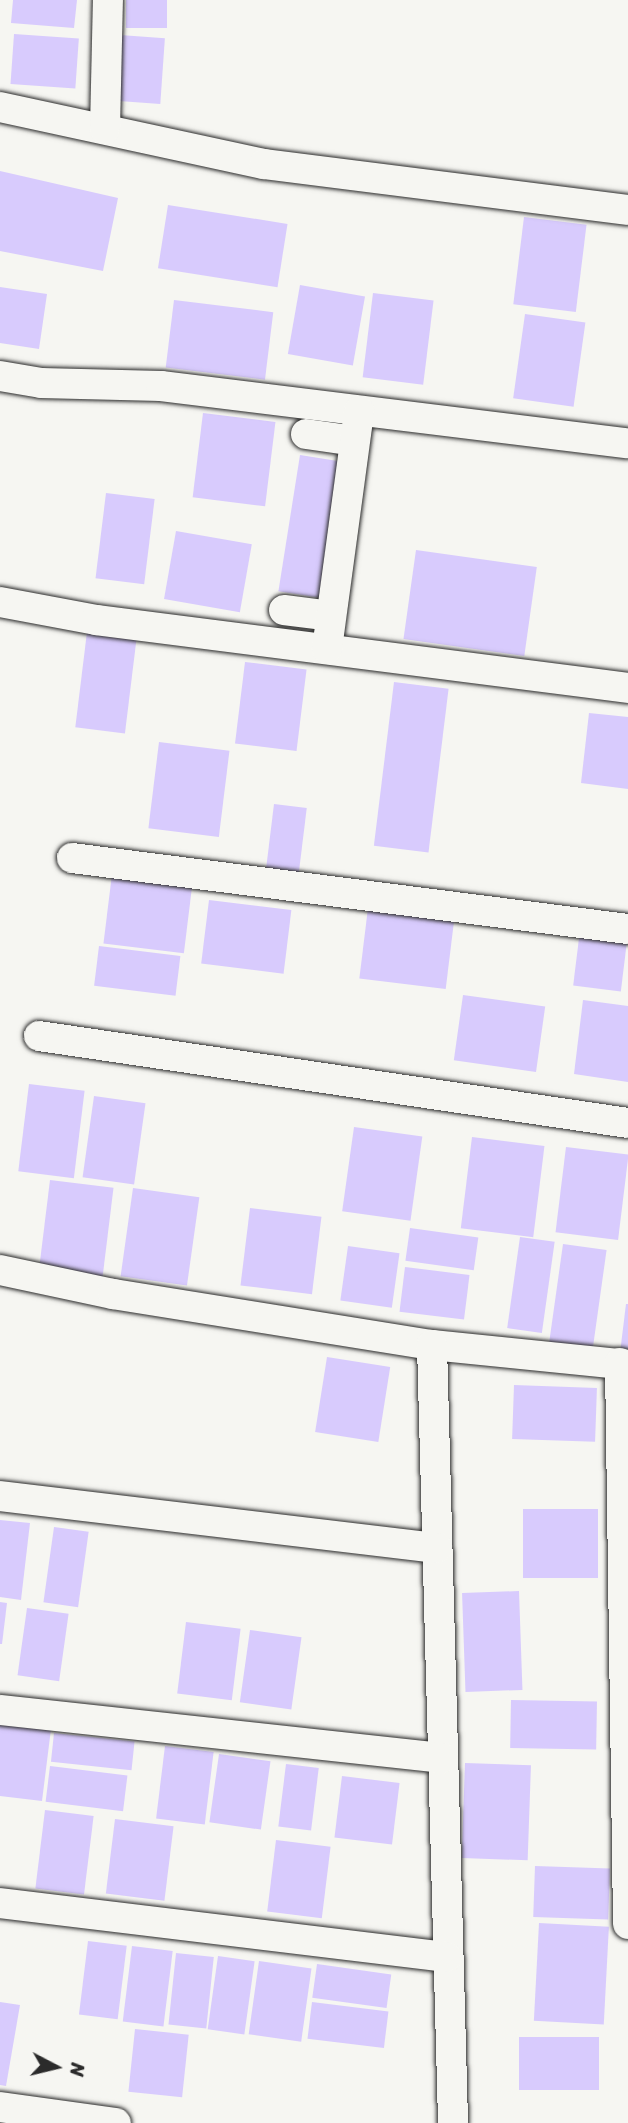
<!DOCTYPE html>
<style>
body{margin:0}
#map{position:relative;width:628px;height:2123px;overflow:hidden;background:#f6f6f2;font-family:Sriracha,sans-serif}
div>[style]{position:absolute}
.building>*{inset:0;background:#d8cbfd;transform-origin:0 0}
.roads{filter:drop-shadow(0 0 2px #2b2b2b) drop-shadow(0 0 2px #2b2b2b)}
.minor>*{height:30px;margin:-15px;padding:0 15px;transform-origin:15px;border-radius:15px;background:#f6f6f2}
span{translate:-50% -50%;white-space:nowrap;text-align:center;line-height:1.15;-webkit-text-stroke:5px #f6f6f2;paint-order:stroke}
.north{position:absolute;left:21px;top:2032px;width:70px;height:70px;-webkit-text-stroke:5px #f6f6f2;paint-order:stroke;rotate:97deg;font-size:19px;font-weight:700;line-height:28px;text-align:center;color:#2b2b2b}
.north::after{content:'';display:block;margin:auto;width:24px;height:32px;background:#2b2b2b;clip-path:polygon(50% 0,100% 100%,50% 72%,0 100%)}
</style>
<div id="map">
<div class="building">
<div style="clip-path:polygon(13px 0,77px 0,74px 28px,11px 23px)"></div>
<div style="left:126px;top:0;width:41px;height:28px"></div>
<div style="left:14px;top:34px;width:65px;height:50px;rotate:4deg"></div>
<div style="left:120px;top:35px;width:45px;height:66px;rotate:4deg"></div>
<div style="clip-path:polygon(0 171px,118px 198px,103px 271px,0 251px)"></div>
<div style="left:168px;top:205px;width:121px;height:64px;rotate:9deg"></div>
<div style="left:524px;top:217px;width:63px;height:88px;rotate:7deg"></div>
<div style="left:300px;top:285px;width:66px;height:70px;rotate:10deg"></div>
<div style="clip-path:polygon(0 287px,47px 294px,39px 349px,0 343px)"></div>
<div style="left:373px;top:293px;width:61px;height:85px;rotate:7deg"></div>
<div style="left:174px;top:300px;width:100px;height:68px;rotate:7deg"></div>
<div style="left:525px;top:314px;width:61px;height:85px;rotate:8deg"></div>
<div style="left:203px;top:413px;width:73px;height:85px;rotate:7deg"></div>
<div style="left:300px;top:455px;width:46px;height:138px;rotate:9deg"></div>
<div style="left:106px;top:493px;width:49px;height:86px;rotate:7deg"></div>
<div style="left:176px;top:531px;width:77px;height:69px;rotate:10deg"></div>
<div style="left:416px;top:550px;width:122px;height:90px;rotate:8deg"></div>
<div style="left:87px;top:632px;width:50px;height:96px;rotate:7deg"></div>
<div style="left:245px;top:662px;width:62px;height:82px;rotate:7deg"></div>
<div style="left:394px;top:682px;width:55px;height:165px;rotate:7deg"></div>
<div style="clip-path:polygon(589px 713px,628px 717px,628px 789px,581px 783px)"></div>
<div style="left:159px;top:742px;width:71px;height:87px;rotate:7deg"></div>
<div style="left:274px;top:804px;width:33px;height:70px;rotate:7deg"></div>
<div style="left:112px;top:874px;width:81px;height:70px;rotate:7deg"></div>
<div style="left:209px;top:900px;width:83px;height:64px;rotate:7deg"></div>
<div style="left:368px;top:908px;width:87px;height:71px;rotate:7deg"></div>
<div style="left:580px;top:930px;width:48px;height:56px;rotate:7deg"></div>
<div style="left:99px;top:946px;width:82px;height:40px;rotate:7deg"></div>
<div style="left:463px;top:995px;width:83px;height:66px;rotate:8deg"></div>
<div style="clip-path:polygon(583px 1000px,628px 1006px,628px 1082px,574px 1074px)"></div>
<div style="left:29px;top:1084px;width:56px;height:88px;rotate:7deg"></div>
<div style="left:94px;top:1096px;width:52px;height:82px;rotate:8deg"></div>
<div style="left:354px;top:1127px;width:69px;height:85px;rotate:8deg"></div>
<div style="left:472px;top:1137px;width:73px;height:92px;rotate:7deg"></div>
<div style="left:566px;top:1147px;width:63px;height:86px;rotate:7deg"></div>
<div style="left:50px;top:1180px;width:64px;height:91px;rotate:7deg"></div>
<div style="left:133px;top:1188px;width:67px;height:89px;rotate:8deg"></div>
<div style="left:250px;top:1208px;width:72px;height:78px;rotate:7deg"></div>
<div style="left:410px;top:1228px;width:69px;height:33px;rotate:8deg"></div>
<div style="left:520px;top:1237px;width:35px;height:92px;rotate:8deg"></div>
<div style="left:563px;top:1244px;width:44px;height:101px;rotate:8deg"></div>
<div style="left:348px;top:1246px;width:52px;height:55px;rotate:8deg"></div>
<div style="left:405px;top:1267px;width:65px;height:45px;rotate:7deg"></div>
<div style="clip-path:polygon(626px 1304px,628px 1304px,628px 1354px,620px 1353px)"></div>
<div style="left:327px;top:1357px;width:64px;height:76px;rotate:9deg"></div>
<div style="left:514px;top:1385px;width:83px;height:54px;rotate:2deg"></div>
<div style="left:523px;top:1509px;width:75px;height:69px"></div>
<div style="clip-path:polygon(0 1520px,30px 1523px,21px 1600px,0 1597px)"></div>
<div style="left:54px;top:1527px;width:35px;height:76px;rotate:8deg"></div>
<div style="left:519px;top:1591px;width:99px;height:57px;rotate:88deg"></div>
<div style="clip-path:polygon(0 1602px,7px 1603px,2px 1644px,0 1644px)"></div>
<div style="left:27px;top:1608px;width:42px;height:68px;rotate:8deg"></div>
<div style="left:186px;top:1622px;width:55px;height:72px;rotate:7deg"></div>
<div style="left:250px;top:1630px;width:52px;height:73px;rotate:8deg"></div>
<div style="left:511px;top:1700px;width:86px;height:48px;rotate:1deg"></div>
<div style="clip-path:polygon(0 1723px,51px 1729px,42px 1801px,0 1796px)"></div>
<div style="left:54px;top:1733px;width:81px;height:29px;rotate:6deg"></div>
<div style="left:165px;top:1746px;width:49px;height:73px;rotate:7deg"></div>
<div style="left:219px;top:1754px;width:52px;height:69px;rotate:8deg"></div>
<div style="left:465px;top:1763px;width:66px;height:95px;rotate:2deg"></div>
<div style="left:286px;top:1764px;width:33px;height:63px;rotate:7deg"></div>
<div style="left:50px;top:1766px;width:78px;height:36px;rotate:7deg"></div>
<div style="left:342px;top:1776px;width:58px;height:62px;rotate:7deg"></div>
<div style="left:45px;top:1810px;width:49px;height:79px;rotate:7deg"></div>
<div style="left:115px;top:1819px;width:59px;height:75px;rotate:7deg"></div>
<div style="left:276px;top:1840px;width:55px;height:72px;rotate:7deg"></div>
<div style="left:535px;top:1866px;width:75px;height:51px;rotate:2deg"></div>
<div style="left:539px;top:1923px;width:70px;height:98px;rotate:3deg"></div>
<div style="left:88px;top:1941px;width:39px;height:74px;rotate:7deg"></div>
<div style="left:132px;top:1946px;width:41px;height:76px;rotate:7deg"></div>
<div style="left:176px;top:1953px;width:38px;height:72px;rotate:6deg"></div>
<div style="left:218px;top:1956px;width:37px;height:74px;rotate:8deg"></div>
<div style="left:259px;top:1961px;width:53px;height:74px;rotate:8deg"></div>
<div style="left:317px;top:1964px;width:75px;height:34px;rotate:8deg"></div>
<div style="clip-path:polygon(0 2002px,20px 2005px,6px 2086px,0 2085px)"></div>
<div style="left:312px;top:2002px;width:77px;height:37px;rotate:7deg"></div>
<div style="left:135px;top:2029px;width:54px;height:63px;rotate:6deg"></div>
<div style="left:519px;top:2037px;width:80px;height:53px"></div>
</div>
<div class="roads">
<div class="minor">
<div style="left:0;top:107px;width:270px;rotate:12.2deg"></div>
<div style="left:264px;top:164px;width:367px;rotate:7.2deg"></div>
<div style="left:105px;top:129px;width:129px;rotate:-88.7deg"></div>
<div style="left:0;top:376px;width:42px;rotate:9.7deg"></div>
<div style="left:41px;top:383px;width:120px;rotate:1.4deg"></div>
<div style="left:161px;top:386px;width:470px;rotate:7deg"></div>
<div style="left:306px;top:434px;width:49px;rotate:8.1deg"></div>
<div style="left:0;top:602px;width:98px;rotate:10.6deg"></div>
<div style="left:96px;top:620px;width:536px;rotate:7.28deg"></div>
<div style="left:284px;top:610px;width:47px;rotate:7.3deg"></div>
<div style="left:327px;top:649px;width:240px;rotate:-82.3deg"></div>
<div style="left:72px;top:858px;width:561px;rotate:7.28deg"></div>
<div style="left:39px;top:1036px;width:595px;rotate:8.4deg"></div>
<div style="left:0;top:1270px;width:116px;rotate:12deg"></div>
<div style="left:113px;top:1294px;width:323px;rotate:9.1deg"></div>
<div style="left:432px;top:1345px;width:197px;rotate:5.8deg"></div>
<div style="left:432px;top:1345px;width:778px;rotate:88.45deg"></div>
<div style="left:620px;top:1363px;width:561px;rotate:89.18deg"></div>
<div style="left:0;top:1496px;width:440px;rotate:6.8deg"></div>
<div style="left:0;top:1710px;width:445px;rotate:6.2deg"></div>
<div style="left:0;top:1903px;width:450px;rotate:6.9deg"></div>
<div style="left:0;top:2107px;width:117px;rotate:7.9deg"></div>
</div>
</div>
<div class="north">N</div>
</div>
